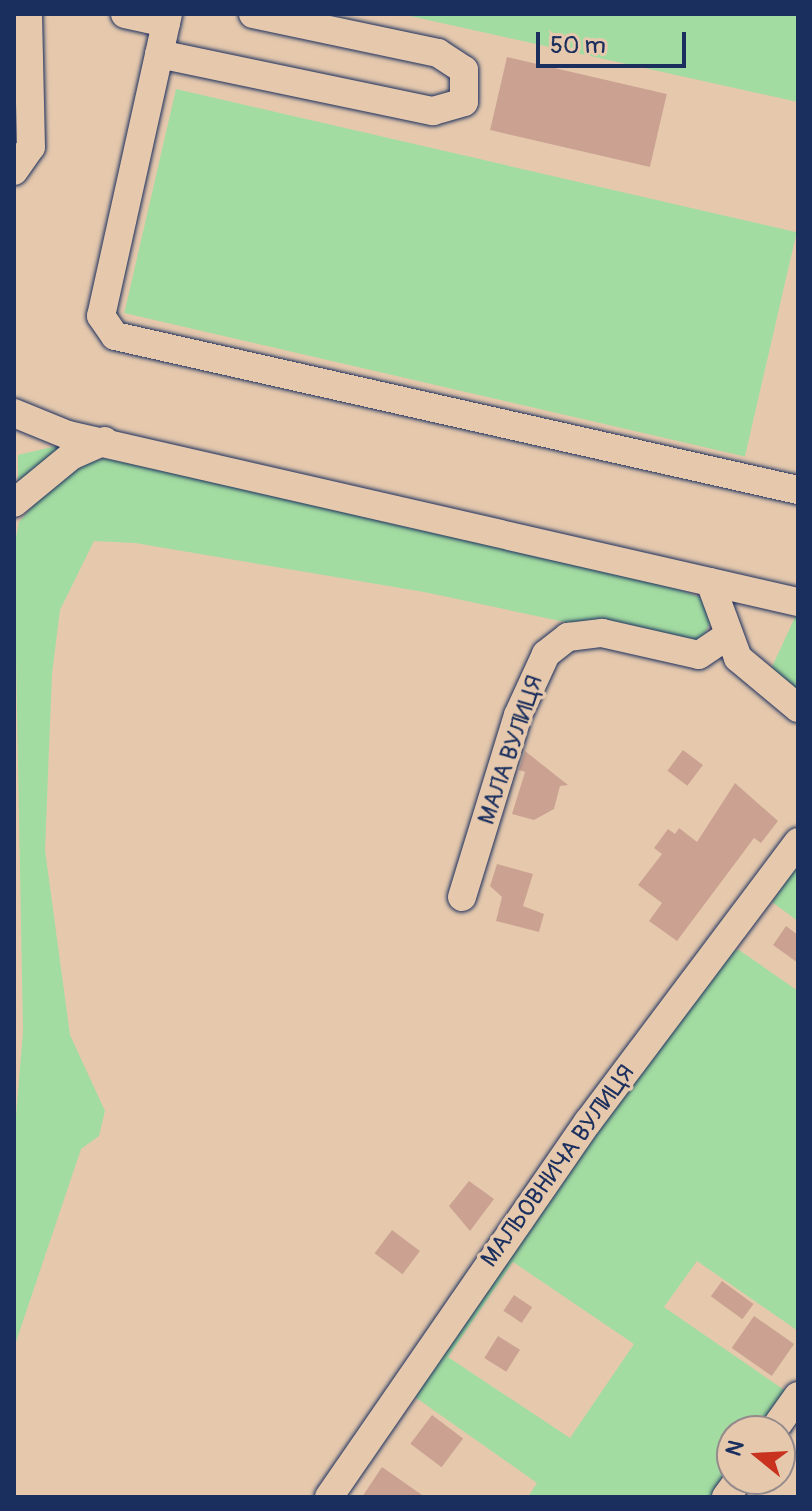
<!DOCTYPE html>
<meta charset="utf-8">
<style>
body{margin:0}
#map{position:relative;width:812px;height:1511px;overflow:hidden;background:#e6c9ad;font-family:Pangolin,sans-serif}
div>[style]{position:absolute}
.green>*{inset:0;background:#a3dca1;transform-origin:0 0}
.building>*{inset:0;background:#cba292;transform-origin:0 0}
.roads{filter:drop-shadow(0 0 2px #1b2f5e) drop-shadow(0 0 2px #1b2f5e)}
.minor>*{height:28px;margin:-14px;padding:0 14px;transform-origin:14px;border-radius:14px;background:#e6c9ad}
span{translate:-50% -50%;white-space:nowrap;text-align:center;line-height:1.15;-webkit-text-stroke:7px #e6c9ad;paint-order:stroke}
.street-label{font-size:24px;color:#1b2f5e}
.frame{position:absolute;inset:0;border:16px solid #1b2f5e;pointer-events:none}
.north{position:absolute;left:716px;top:1415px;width:80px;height:80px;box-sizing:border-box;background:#e6c9ad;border:2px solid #958b8d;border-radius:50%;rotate:288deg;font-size:22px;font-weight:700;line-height:32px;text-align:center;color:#1b2f5e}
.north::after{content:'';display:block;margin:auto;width:28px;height:36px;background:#c8321e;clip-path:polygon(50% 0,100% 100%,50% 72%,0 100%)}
.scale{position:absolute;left:536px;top:32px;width:150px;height:36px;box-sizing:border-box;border:4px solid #1b2f5e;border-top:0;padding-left:10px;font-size:24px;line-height:28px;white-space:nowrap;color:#1b2f5e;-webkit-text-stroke:6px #e6c9ad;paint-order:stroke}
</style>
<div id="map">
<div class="green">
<div style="clip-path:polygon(401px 14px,798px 14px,798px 102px)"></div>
<div style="left:176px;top:89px;width:637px;height:230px;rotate:13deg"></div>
<div style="clip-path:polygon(56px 446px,62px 452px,18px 481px,18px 455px)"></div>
<div style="clip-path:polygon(119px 457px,675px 588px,702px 598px,713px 617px,702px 639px,682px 647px,424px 592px,135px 543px,94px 541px,60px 610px,52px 674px,45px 850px,70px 1035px,105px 1111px,99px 1136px,81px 1149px,14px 1348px,14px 1140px,23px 1031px,14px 548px,19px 522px,70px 464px)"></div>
<div style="clip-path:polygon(795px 617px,798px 618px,798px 690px,785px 687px,772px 667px)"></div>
<div style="clip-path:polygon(798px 865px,798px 921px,772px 902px)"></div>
<div style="clip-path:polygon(evenodd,739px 950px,798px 991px,798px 1331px,697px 1261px,664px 1307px,790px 1394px,765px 1431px,732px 1431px,732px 1477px,718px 1497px,528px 1497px,537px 1483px,412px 1395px,438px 1350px,726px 951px,739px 950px,513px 1262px,634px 1344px,570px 1438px,448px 1357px,513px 1262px)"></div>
</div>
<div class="building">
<div style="left:507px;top:57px;width:164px;height:75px;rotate:13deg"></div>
<div style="left:683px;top:750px;width:25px;height:26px;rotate:37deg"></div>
<div style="clip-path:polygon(525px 751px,568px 785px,560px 786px,554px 809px,534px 820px,512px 814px,525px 772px,519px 770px)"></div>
<div style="clip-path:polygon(735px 783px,778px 821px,761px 843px,754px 838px,677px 941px,649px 921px,662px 903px,638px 885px,662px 854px,654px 848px,668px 829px,675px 834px,679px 828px,697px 842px)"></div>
<div style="clip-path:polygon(497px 864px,533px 874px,523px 906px,544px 914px,539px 932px,496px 921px,502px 897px,490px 886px)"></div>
<div style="clip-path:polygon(786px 926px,798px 935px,798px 963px,773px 945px)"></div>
<div style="clip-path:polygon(469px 1181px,494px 1199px,470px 1231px,449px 1206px)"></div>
<div style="left:392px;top:1230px;width:35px;height:29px;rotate:37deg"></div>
<div style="left:722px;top:1281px;width:39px;height:19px;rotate:36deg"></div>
<div style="left:514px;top:1295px;width:22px;height:19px;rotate:34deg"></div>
<div style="left:754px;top:1316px;width:49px;height:39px;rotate:35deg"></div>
<div style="left:498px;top:1336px;width:26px;height:26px;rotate:32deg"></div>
<div style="left:432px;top:1415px;width:39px;height:36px;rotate:37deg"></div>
<div style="clip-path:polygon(382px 1467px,425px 1497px,362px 1497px)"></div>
</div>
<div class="roads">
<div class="minor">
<div style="left:125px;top:14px;width:42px;rotate:12.4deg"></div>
<div style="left:168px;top:14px;width:309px;rotate:102.5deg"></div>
<div style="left:101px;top:316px;width:24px;rotate:55deg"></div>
<div style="left:115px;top:336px;width:700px;rotate:12.71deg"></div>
<div style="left:159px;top:54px;width:280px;rotate:11.8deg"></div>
<div style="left:433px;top:111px;width:32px;rotate:-16deg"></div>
<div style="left:464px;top:102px;width:32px;rotate:-90deg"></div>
<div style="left:464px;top:70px;width:31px;rotate:-147deg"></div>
<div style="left:438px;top:53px;width:189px;rotate:-168.1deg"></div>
<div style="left:14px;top:171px;width:29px;rotate:-55deg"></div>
<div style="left:31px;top:147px;width:133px;rotate:-91.3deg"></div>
<div style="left:14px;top:413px;width:58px;rotate:22.2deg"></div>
<div style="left:68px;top:435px;width:749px;rotate:12.89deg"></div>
<div style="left:14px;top:503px;width:74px;rotate:-39.5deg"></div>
<div style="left:71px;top:456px;width:37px;rotate:-24deg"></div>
<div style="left:710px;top:582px;width:81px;rotate:69.8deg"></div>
<div style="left:738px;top:658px;width:78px;rotate:39.8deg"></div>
<div style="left:462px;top:897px;width:190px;rotate:-72.9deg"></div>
<div style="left:518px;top:715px;width:67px;rotate:-65.3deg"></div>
<div style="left:546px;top:654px;width:28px;rotate:-38deg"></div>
<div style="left:568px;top:637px;width:34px;rotate:-7deg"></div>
<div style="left:602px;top:633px;width:99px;rotate:12.8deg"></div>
<div style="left:699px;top:655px;width:34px;rotate:-34deg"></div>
<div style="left:773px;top:1431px;width:43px;rotate:-54.5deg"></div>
<div style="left:329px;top:1497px;width:456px;rotate:-55.4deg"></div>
<div style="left:588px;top:1122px;width:350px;rotate:-53.1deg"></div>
<div style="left:726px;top:1497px;width:22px;rotate:-54deg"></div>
</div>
</div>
<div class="street-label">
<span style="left:511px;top:750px;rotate:-71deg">МАЛА ВУЛИЦЯ</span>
<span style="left:558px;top:1166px;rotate:-54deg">МАЛЬОВНИЧА ВУЛИЦЯ</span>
</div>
<div class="frame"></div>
<div class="north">N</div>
<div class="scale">50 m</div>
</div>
